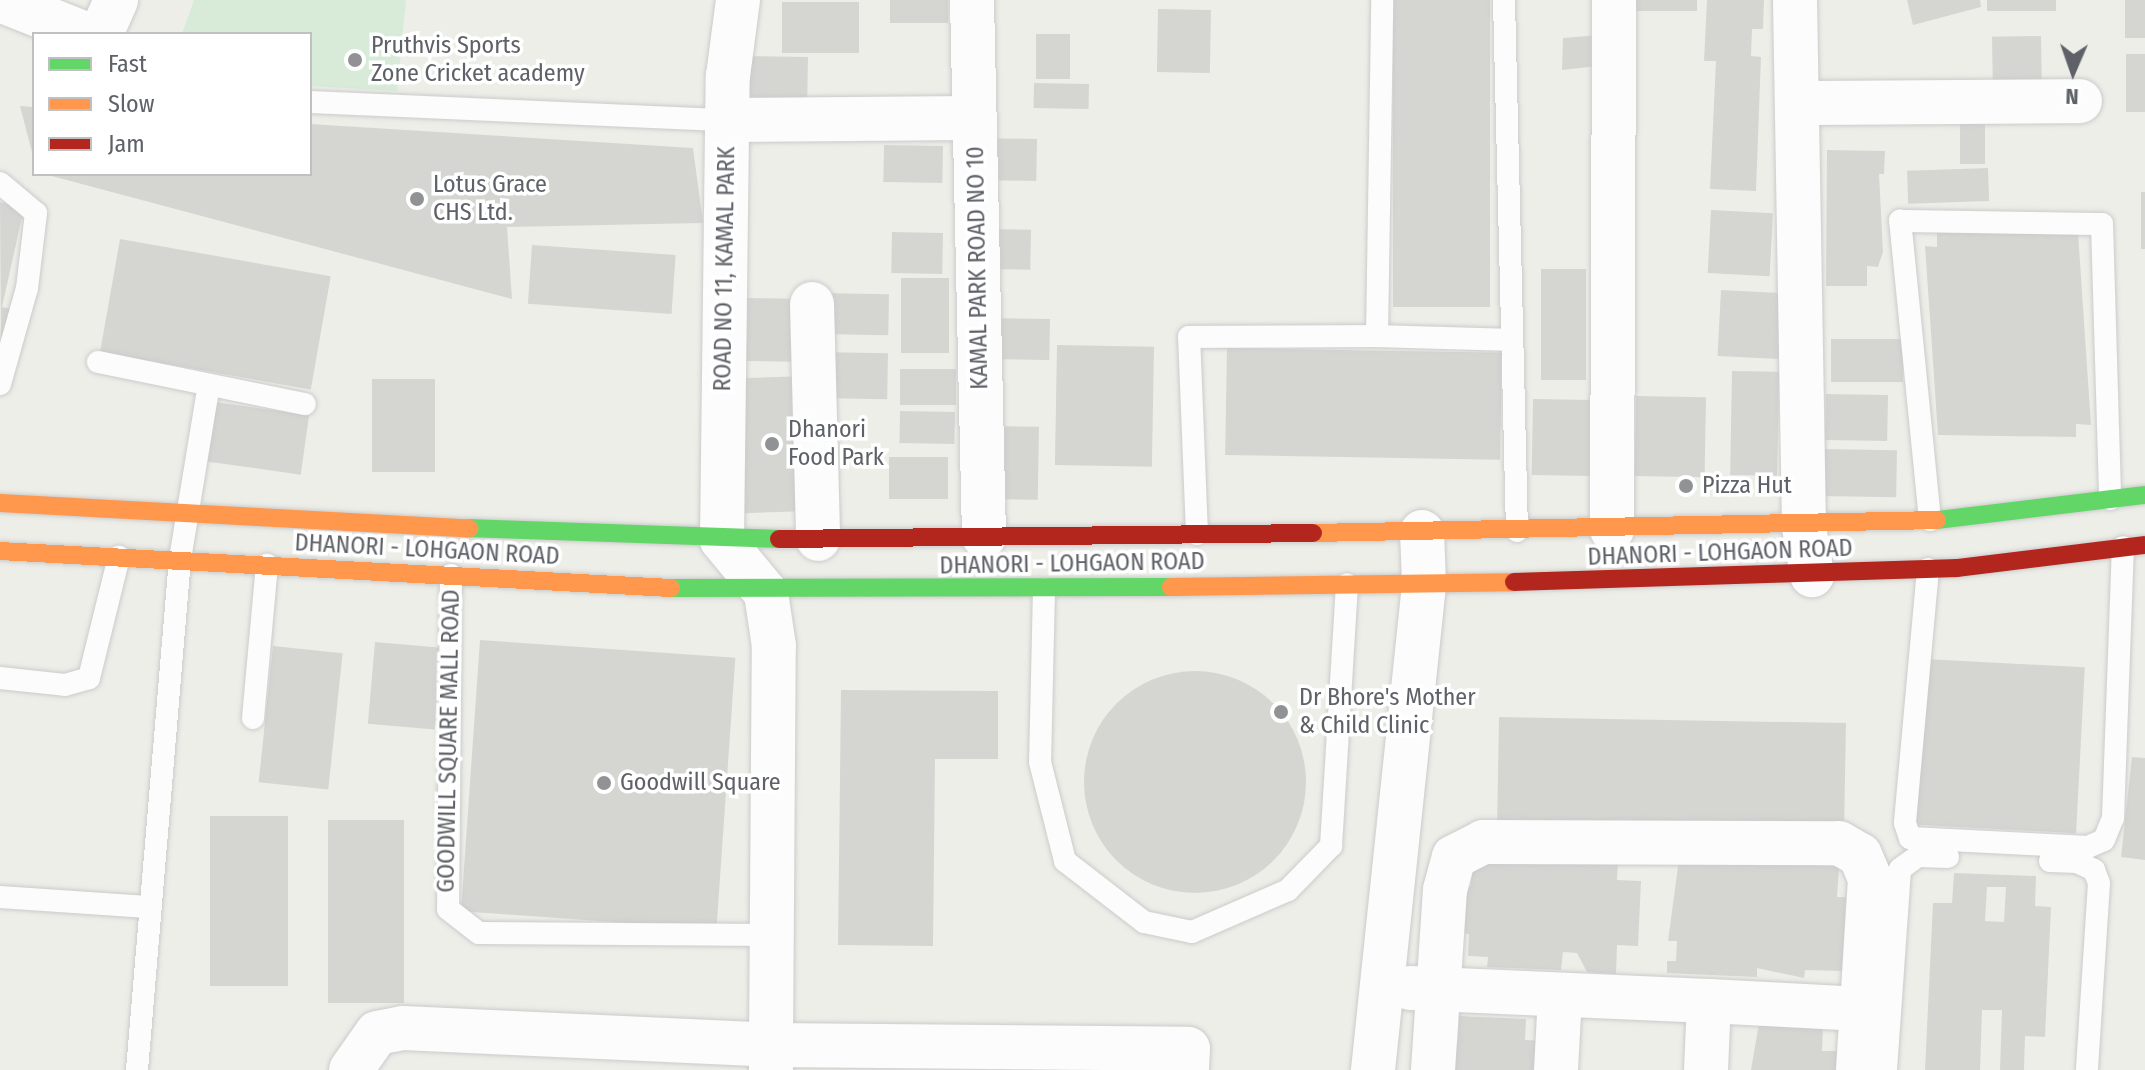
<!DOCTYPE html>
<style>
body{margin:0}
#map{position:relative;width:2145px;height:1070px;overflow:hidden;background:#eeeee9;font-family:"Fira Sans Condensed",sans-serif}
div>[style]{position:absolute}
.green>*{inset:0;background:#d7ebd8}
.building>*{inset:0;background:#d5d5d2;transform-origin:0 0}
.round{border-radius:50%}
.roads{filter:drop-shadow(0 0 2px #cbcbcb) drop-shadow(0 0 2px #cbcbcb)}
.lane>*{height:22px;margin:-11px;padding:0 11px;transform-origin:11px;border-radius:11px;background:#fcfcfc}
.street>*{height:44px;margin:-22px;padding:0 22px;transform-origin:22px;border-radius:22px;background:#fcfcfc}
.fast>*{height:18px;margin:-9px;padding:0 9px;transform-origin:9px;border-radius:9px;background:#63d668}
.slow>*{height:18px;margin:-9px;padding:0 9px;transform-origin:9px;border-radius:9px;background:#ff974d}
.jam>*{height:18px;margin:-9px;padding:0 9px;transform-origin:9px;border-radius:9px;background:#b3261e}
.dots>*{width:22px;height:22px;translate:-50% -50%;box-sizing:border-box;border:4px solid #fff;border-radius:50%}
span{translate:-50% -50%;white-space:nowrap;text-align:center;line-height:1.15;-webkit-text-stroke:7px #fff;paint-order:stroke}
.poi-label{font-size:24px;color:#5e6167}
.left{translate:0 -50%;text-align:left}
.street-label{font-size:24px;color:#5e6167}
.legend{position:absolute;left:32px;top:32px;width:280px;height:144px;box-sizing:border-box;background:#fff;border:2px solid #bfc0c2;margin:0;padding:10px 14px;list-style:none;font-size:24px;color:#5e6167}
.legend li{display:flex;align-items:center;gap:16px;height:40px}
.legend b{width:40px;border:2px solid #bfc0c2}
.north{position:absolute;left:2033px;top:32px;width:80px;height:80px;-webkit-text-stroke:6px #fff;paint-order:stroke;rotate:182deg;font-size:22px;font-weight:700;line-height:32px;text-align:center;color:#5e6167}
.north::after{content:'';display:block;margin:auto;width:28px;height:36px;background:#5e6167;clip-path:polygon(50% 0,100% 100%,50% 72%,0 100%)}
</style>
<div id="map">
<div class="green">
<div style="clip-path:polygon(194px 0,406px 0,397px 91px,310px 86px,310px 34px,182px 34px)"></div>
</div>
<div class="building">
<div style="left:890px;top:0;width:58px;height:23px"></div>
<div style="left:1393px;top:0;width:97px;height:307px"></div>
<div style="left:1625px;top:0;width:72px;height:11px"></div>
<div style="clip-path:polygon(1707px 0,1764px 0,1763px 29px,1752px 29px,1751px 56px,1761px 57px,1756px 191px,1710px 189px,1716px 61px,1704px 61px)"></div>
<div style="clip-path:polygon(1907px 0,1980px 0,1981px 7px,1913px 25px)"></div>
<div style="left:1987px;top:0;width:69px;height:11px"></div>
<div style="left:2125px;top:0;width:20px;height:38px"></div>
<div style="left:782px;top:2px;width:77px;height:51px"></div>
<div style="left:1158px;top:9px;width:53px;height:63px;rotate:1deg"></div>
<div style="left:1036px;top:34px;width:34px;height:45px"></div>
<div style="clip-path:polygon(1600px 35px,1598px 66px,1562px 70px,1563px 38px)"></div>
<div style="left:2041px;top:36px;width:48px;height:49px;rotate:89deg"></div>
<div style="left:2126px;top:54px;width:19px;height:58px"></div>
<div style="left:744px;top:56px;width:64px;height:45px;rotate:1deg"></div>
<div style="left:1034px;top:83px;width:55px;height:25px;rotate:1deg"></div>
<div style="clip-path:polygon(20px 106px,34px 107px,34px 156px,33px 156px)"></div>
<div style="clip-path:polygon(310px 124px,693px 148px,703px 223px,507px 227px,512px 299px,48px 175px,310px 174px)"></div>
<div style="left:1960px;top:124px;width:25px;height:40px"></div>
<div style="left:981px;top:138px;width:56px;height:42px;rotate:1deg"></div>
<div style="left:884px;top:145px;width:59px;height:37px;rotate:1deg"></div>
<div style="clip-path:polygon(1827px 150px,1885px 151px,1884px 174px,1879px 174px,1883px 252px,1878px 267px,1867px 266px,1867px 286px,1826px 286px)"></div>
<div style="left:1988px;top:168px;width:33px;height:81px;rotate:88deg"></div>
<div style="left:2141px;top:192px;width:4px;height:57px"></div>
<div style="clip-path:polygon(0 202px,24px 208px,2px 307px,17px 310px,1px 338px)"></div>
<div style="left:1711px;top:210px;width:62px;height:63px;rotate:3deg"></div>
<div style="left:983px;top:229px;width:48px;height:40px;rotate:1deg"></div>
<div style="clip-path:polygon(1937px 231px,2078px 233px,2091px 425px,2076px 424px,2076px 437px,1938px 435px,1925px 246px,1937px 247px)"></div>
<div style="left:892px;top:232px;width:51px;height:41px;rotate:1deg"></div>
<div style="left:120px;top:239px;width:214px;height:115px;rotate:10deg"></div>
<div style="left:532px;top:245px;width:144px;height:59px;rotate:4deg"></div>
<div style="left:1541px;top:269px;width:45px;height:111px"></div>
<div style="left:901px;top:278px;width:48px;height:75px"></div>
<div style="left:1721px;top:290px;width:61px;height:66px;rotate:3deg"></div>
<div style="left:821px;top:293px;width:68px;height:41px;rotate:1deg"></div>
<div style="left:747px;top:298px;width:49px;height:63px;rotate:1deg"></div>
<div style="left:986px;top:318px;width:64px;height:41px;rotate:1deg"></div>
<div style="left:1831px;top:339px;width:72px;height:43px"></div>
<div style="left:1057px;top:345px;width:97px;height:120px;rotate:1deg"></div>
<div style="left:1227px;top:348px;width:275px;height:107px;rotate:1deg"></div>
<div style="left:821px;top:352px;width:67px;height:46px;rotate:1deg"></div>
<div style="left:900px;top:369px;width:56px;height:36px"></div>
<div style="left:1732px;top:371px;width:47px;height:104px;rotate:1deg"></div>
<div style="left:805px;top:376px;width:135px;height:67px;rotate:88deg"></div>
<div style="left:372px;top:379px;width:63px;height:93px"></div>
<div style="left:1826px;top:394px;width:62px;height:46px;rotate:1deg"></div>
<div style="left:1636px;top:396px;width:70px;height:80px;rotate:1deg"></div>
<div style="left:1533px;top:399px;width:59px;height:76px;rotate:1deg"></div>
<div style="left:215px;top:402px;width:95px;height:60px;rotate:8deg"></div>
<div style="left:900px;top:411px;width:55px;height:32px;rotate:1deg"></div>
<div style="left:992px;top:426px;width:47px;height:73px;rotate:1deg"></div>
<div style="left:1820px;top:449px;width:77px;height:47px;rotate:1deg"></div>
<div style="left:889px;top:457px;width:59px;height:42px"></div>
<div style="left:480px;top:640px;width:256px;height:272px;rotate:4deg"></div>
<div style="left:375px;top:642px;width:67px;height:82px;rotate:5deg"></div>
<div style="left:273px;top:646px;width:70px;height:137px;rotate:6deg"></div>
<div style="left:1925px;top:659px;width:160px;height:166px;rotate:3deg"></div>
<div class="round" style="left:1084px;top:671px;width:222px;height:222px"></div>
<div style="clip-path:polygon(841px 690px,998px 691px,998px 759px,935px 759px,933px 946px,838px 945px)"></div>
<div style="left:1499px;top:717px;width:347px;height:109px;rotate:1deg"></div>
<div style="clip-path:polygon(2132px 757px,2145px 758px,2145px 860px,2121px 857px)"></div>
<div style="left:210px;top:816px;width:78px;height:170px"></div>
<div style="left:328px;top:820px;width:76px;height:183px"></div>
<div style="clip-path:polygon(1472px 855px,1618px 861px,1617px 880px,1641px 881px,1638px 946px,1617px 945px,1616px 974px,1587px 972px,1577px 953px,1563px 952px,1561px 970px,1487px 967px,1488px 957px,1468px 956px,1469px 934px,1456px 932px,1457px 885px,1471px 886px)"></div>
<div style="clip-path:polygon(1679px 859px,1839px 866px,1837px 897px,1846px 897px,1842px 971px,1805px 970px,1804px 978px,1757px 968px,1757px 977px,1667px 973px,1667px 961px,1676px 961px,1677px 941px,1668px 941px)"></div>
<div style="clip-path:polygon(evenodd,1954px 873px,2036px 876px,2035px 906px,2051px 907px,2045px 1037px,2025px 1036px,2024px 1070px,2000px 1070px,2002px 1010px,1982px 1010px,1980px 1070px,1925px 1070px,1933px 903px,1952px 903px,1954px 873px,1987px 887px,2006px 887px,2004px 922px,1985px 921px,1987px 887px)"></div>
<div style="clip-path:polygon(1459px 1016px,1526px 1019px,1525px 1040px,1546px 1041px,1545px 1070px,1443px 1070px,1444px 1041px,1458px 1042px)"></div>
<div style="clip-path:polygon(1759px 1023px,1823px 1026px,1822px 1051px,1841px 1051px,1841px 1070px,1751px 1070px)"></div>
</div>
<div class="roads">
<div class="lane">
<div style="left:1504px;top:0;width:531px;rotate:88.6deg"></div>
<div style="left:310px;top:102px;width:417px;rotate:2.5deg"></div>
<div style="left:0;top:183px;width:47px;rotate:39.8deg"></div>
<div style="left:36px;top:213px;width:76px;rotate:96.8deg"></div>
<div style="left:27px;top:288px;width:100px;rotate:105.7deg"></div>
<div style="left:1377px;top:336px;width:135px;rotate:1.7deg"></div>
<div style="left:98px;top:362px;width:211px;rotate:11.5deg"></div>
<div style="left:1930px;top:520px;width:301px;rotate:-95.7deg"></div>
<div style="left:1900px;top:221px;width:202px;rotate:0.9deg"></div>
<div style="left:2102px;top:224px;width:275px;rotate:88.3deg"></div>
<div style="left:1197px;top:534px;width:197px;rotate:-92.3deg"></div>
<div style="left:1189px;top:337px;width:188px;rotate:-0.3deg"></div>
<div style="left:1377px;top:336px;width:336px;rotate:-89.1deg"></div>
<div style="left:1928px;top:569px;width:255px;rotate:95.2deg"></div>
<div style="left:1905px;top:823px;width:16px;rotate:72deg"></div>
<div style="left:1910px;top:838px;width:178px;rotate:2.9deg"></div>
<div style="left:2088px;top:847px;width:17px;rotate:-24deg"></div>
<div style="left:2104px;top:840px;width:24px;rotate:-68deg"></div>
<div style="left:2113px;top:818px;width:271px;rotate:-87.9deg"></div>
<div style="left:451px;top:575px;width:334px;rotate:90.5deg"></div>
<div style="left:448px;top:909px;width:39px;rotate:38deg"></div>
<div style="left:479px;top:933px;width:295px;rotate:0.4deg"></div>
<div style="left:1044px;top:589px;width:173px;rotate:91.3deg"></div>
<div style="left:1040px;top:762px;width:102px;rotate:75.8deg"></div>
<div style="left:1065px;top:861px;width:100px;rotate:37.7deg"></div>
<div style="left:1144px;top:922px;width:49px;rotate:11.8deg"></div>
<div style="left:1192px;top:932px;width:105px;rotate:-23.6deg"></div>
<div style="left:1288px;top:890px;width:62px;rotate:-45.7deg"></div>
<div style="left:1331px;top:846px;width:262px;rotate:-86.5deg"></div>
<div style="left:0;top:678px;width:65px;rotate:6.1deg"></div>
<div style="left:65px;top:685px;width:25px;rotate:-16deg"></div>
<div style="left:89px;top:678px;width:125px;rotate:-76.1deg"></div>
<div style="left:253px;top:718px;width:154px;rotate:-84.8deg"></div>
<div style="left:2050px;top:861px;width:27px;rotate:2deg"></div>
<div style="left:2077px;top:862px;width:19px;rotate:25deg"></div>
<div style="left:2094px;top:870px;width:14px;rotate:69deg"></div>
<div style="left:2099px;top:883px;width:187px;rotate:93.7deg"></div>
<div style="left:0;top:897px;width:148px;rotate:3.9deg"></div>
<div style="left:137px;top:1070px;width:513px;rotate:-85.19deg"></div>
<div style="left:180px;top:559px;width:172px;rotate:-80.6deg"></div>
<div style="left:1886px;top:1070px;width:201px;rotate:-86deg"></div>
<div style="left:1900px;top:869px;width:22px;rotate:-36deg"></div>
<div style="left:1918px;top:856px;width:30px;rotate:2deg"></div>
</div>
<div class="street">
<div style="left:0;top:0;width:92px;rotate:21.6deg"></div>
<div style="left:972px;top:0;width:537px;rotate:88.72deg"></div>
<div style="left:1795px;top:0;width:527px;rotate:89.02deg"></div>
<div style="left:1804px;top:527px;width:49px;rotate:80.5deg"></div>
<div style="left:101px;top:34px;width:37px;rotate:-66deg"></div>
<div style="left:1799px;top:103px;width:281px;rotate:-0.4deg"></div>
<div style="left:727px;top:120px;width:248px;rotate:-0.5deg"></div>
<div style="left:812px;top:304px;width:235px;rotate:88.5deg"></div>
<div style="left:1612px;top:530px;width:530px;rotate:-89.78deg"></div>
<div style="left:1410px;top:988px;width:299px;rotate:2.5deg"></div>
<div style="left:1709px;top:1001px;width:69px;rotate:92.5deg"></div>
<div style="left:1709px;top:1001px;width:153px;rotate:3deg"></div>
<div style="left:351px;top:1070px;width:45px;rotate:-54.9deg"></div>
<div style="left:377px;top:1033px;width:26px;rotate:-11deg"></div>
<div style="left:403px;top:1028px;width:368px;rotate:2.6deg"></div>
<div style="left:771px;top:1045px;width:399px;rotate:-89.6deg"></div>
<div style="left:774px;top:646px;width:54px;rotate:-98.6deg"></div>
<div style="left:766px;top:593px;width:69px;rotate:-129.7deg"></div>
<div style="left:722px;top:540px;width:464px;rotate:-89.3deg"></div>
<div style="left:728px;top:76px;width:77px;rotate:-82.5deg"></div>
<div style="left:771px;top:1070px;width:25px;rotate:-90deg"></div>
<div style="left:771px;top:1045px;width:417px;rotate:0.5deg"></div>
<div style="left:1188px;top:1049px;width:21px;rotate:93deg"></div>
<div style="left:1373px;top:1070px;width:490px;rotate:-84deg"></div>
<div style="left:1424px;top:583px;width:51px;rotate:-92.2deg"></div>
<div style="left:1433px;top:1070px;width:180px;rotate:-86.2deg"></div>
<div style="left:1445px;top:890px;width:34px;rotate:-75deg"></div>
<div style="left:1454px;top:857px;width:33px;rotate:-27deg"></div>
<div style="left:1483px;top:842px;width:356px;rotate:0.2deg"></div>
<div style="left:1839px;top:843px;width:24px;rotate:30deg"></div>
<div style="left:1860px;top:855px;width:26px;rotate:67deg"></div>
<div style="left:1870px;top:879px;width:191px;rotate:93.6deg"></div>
<div style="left:1556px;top:1070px;width:73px;rotate:-86.9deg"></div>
</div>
<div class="fast">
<div style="left:1937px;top:520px;width:209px;rotate:-6.9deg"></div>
<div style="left:469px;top:528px;width:310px;rotate:2deg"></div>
<div style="left:671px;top:588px;width:500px;rotate:-0.11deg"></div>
</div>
<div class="slow">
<div style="left:0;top:503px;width:470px;rotate:3.1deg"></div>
<div style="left:1313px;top:533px;width:624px;rotate:-1.19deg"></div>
<div style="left:0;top:551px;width:672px;rotate:3.16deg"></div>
<div style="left:1171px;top:587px;width:343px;rotate:-0.8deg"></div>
</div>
<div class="jam">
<div style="left:779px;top:539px;width:534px;rotate:-0.64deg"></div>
<div style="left:1514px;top:582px;width:443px;rotate:-1.8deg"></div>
<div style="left:1957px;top:568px;width:189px;rotate:-7deg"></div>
</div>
</div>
<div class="dots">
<div style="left:355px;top:60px;background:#909294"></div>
<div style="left:417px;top:199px;background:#909294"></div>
<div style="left:772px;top:444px;background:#909294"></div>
<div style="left:1686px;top:486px;background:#909294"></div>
<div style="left:1281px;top:712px;background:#909294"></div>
<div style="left:604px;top:783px;background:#909294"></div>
</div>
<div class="poi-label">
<span class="left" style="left:371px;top:60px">Pruthvis Sports<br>Zone Cricket academy</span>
<span class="left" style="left:433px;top:199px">Lotus Grace<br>CHS Ltd.</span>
<span class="left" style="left:788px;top:444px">Dhanori<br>Food Park</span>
<span class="left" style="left:1702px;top:486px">Pizza Hut</span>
<span class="left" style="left:1299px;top:712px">Dr Bhore's Mother<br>&amp; Child Clinic</span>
<span class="left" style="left:620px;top:783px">Goodwill Square</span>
</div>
<div class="street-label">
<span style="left:978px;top:268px;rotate:-91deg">KAMAL PARK ROAD NO 10</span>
<span style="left:725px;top:269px;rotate:-89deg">ROAD NO 11, KAMAL PARK</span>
<span style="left:427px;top:550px;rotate:3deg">DHANORI - LOHGAON ROAD</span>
<span style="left:1720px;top:553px;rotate:-2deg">DHANORI - LOHGAON ROAD</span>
<span style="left:1072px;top:564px;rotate:-1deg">DHANORI - LOHGAON ROAD</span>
<span style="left:449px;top:741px;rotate:-89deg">GOODWILL SQUARE MALL ROAD</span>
</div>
<ul class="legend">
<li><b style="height:10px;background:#63d668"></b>Fast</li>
<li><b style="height:10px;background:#ff974d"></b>Slow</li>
<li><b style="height:10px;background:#b3261e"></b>Jam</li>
</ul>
<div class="north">N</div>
</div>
